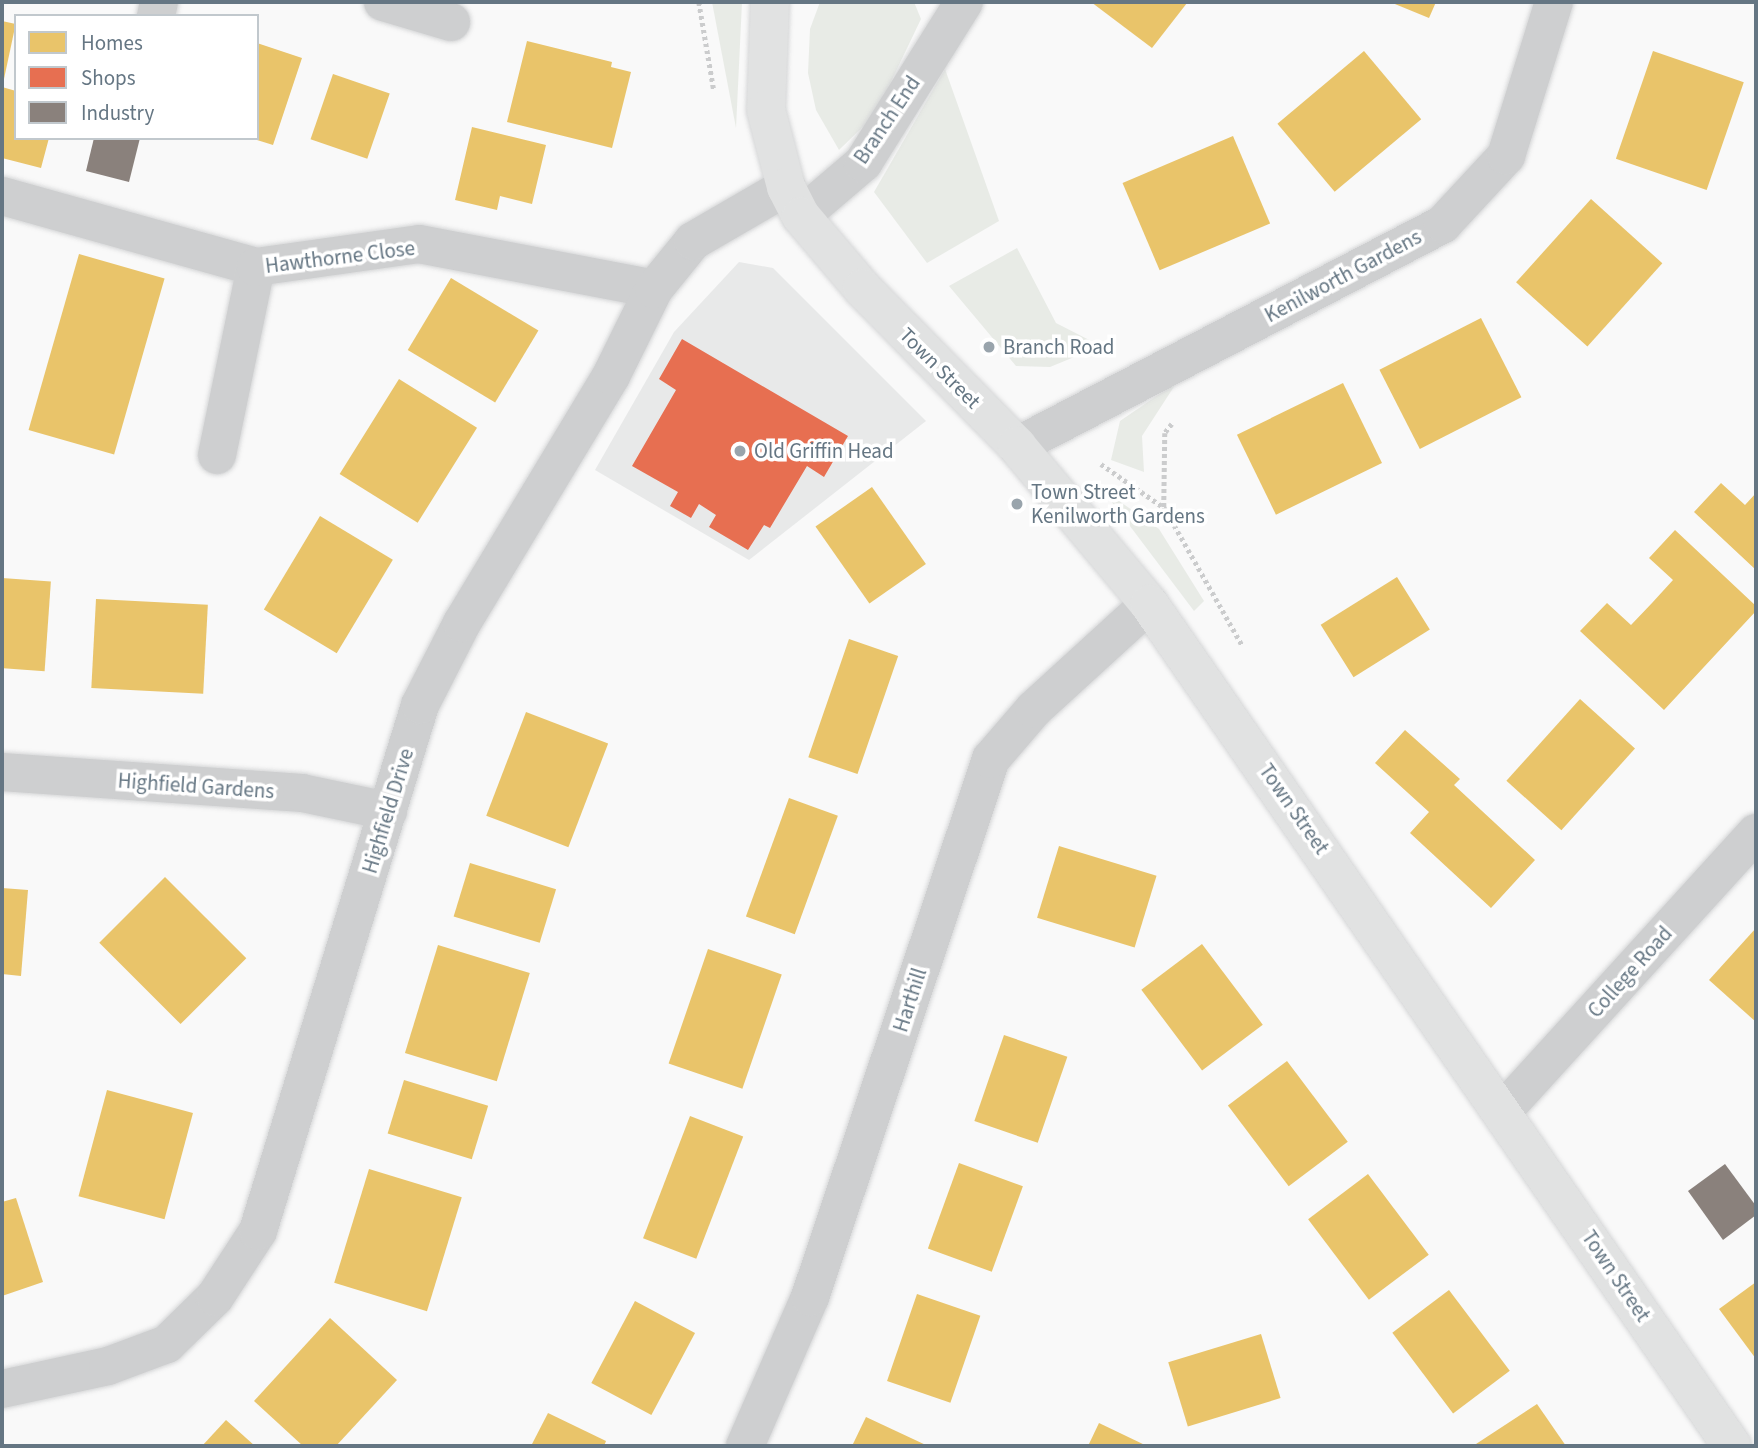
<!DOCTYPE html>
<style>
body{margin:0}
#map{position:relative;width:1758px;height:1448px;overflow:hidden;background:#f9f9f9;font-family:"Source Sans 3",sans-serif}
div>[style]{position:absolute}
.built>*{inset:0;background:#e8e9e9}
.green>*{inset:0;background:#e8ebe6}
.homes>*{inset:0;background:#e9c46a;transform-origin:0 0}
.shops>*{inset:0;background:#e76f51}
.industry>*{inset:0;background:#8a817c}
.path>*{height:4.5px;margin-top:-2.25px;transform-origin:0;background:repeating-linear-gradient(90deg,#cbcccd 0 3.5px,transparent 0 7px)}
.roads{filter:drop-shadow(0 0 2px #d5d6d7) drop-shadow(0 0 2px #d5d6d7)}
.minor>*{height:38px;margin:-19px;padding:0 19px;transform-origin:19px;border-radius:19px;background:#cecfd0}
.major>*{height:38px;margin:-19px;padding:0 19px;transform-origin:19px;border-radius:19px;background:#e1e2e2}
.dots>*{width:19px;height:19px;translate:-50% -50%;box-sizing:border-box;border:4px solid #fff;border-radius:50%}
span{translate:-50% -50%;white-space:nowrap;text-align:center;line-height:1.15;-webkit-text-stroke:7px #fff;paint-order:stroke}
.street-label{font-size:21px;color:#657683}
.poi-label{font-size:21px;color:#657683}
.left{translate:0 -50%;text-align:left}
.frame{position:absolute;inset:0;border:4px solid #657683;pointer-events:none}
.legend{position:absolute;left:14px;top:14px;width:245px;height:126px;box-sizing:border-box;background:#fff;border:2px solid #c1c8cd;margin:0;padding:9px 12px;list-style:none;font-size:21px;color:#657683}
.legend li{display:flex;align-items:center;gap:14px;height:35px}
.legend b{width:35px;border:2px solid #c1c8cd}
</style>
<div id="map">
<div class="built">
<div style="clip-path:polygon(739px 262px,773px 268px,926px 421px,749px 560px,595px 470px,674px 332px)"></div>
</div>
<div class="green">
<div style="clip-path:polygon(712px 2px,742px 2px,736px 128px)"></div>
<div style="clip-path:polygon(820px 2px,914px 2px,921px 19px,875px 115px,839px 150px,816px 110px,808px 73px,810px 29px)"></div>
<div style="clip-path:polygon(945px 69px,999px 221px,927px 263px,874px 192px)"></div>
<div style="clip-path:polygon(1017px 248px,1056px 323px,1101px 346px,1050px 367px,1016px 366px,949px 286px)"></div>
<div style="clip-path:polygon(1177px 382px,1142px 436px,1144px 472px,1111px 460px,1120px 421px)"></div>
<div style="clip-path:polygon(1102px 489px,1159px 529px,1204px 601px,1194px 611px)"></div>
</div>
<div class="homes">
<div style="clip-path:polygon(1091px 2px,1185px 2px,1187px 3px,1152px 48px)"></div>
<div style="clip-path:polygon(1390px 2px,1436px 2px,1429px 18px)"></div>
<div style="left:2px;top:21px;width:14px;height:57px;rotate:12deg"></div>
<div style="clip-path:polygon(527px 41px,612px 62px,611px 67px,631px 72px,612px 148px,507px 122px)"></div>
<div style="clip-path:polygon(257px 43px,302px 58px,273px 145px,257px 140px)"></div>
<div style="left:1364px;top:51px;width:89px;height:113px;rotate:50deg"></div>
<div style="left:1653px;top:51px;width:96px;height:114px;rotate:19deg"></div>
<div style="left:333px;top:74px;width:60px;height:69px;rotate:19deg"></div>
<div style="clip-path:polygon(2px 87px,16px 91px,16px 138px,49px 138px,41px 168px,2px 158px)"></div>
<div style="clip-path:polygon(472px 127px,546px 145px,532px 204px,500px 196px,497px 210px,455px 200px)"></div>
<div style="left:1233px;top:136px;width:95px;height:120px;rotate:67deg"></div>
<div style="left:1591px;top:199px;width:96px;height:112px;rotate:42deg"></div>
<div style="left:79px;top:254px;width:89px;height:183px;rotate:16deg"></div>
<div style="left:451px;top:278px;width:102px;height:84px;rotate:31deg"></div>
<div style="left:1481px;top:318px;width:89px;height:114px;rotate:63deg"></div>
<div style="left:399px;top:379px;width:92px;height:112px;rotate:32deg"></div>
<div style="left:1343px;top:383px;width:89px;height:118px;rotate:64deg"></div>
<div style="clip-path:polygon(1721px 483px,1745px 505px,1756px 493px,1756px 570px,1694px 512px)"></div>
<div style="left:872px;top:487px;width:94px;height:69px;rotate:55deg"></div>
<div style="left:320px;top:516px;width:85px;height:109px;rotate:31deg"></div>
<div style="clip-path:polygon(1675px 530px,1756px 606px,1756px 611px,1664px 710px,1580px 631px,1607px 603px,1631px 625px,1652px 603px,1673px 580px,1649px 558px)"></div>
<div style="left:1397px;top:577px;width:62px;height:90px;rotate:58deg"></div>
<div style="left:2px;top:578px;width:49px;height:90px;rotate:4deg"></div>
<div style="left:96px;top:599px;width:112px;height:89px;rotate:3deg"></div>
<div style="left:849px;top:639px;width:52px;height:125px;rotate:19deg"></div>
<div style="left:1580px;top:699px;width:74px;height:110px;rotate:42deg"></div>
<div style="left:526px;top:712px;width:88px;height:111px;rotate:21deg"></div>
<div style="clip-path:polygon(1405px 730px,1460px 779px,1454px 785px,1535px 860px,1491px 908px,1410px 833px,1429px 812px,1375px 763px)"></div>
<div style="left:789px;top:798px;width:52px;height:126px;rotate:20deg"></div>
<div style="left:1059px;top:846px;width:102px;height:75px;rotate:17deg"></div>
<div style="left:470px;top:863px;width:90px;height:56px;rotate:17deg"></div>
<div style="left:165px;top:877px;width:115px;height:93px;rotate:45deg"></div>
<div style="clip-path:polygon(2px 888px,28px 890px,21px 976px,2px 974px)"></div>
<div style="clip-path:polygon(1756px 928px,1756px 1022px,1709px 980px)"></div>
<div style="left:1202px;top:944px;width:101px;height:76px;rotate:53deg"></div>
<div style="left:438px;top:945px;width:96px;height:113px;rotate:17deg"></div>
<div style="left:708px;top:949px;width:78px;height:121px;rotate:19deg"></div>
<div style="left:1004px;top:1035px;width:67px;height:91px;rotate:19deg"></div>
<div style="left:1287px;top:1061px;width:101px;height:74px;rotate:53deg"></div>
<div style="left:404px;top:1080px;width:88px;height:56px;rotate:17deg"></div>
<div style="left:107px;top:1090px;width:89px;height:110px;rotate:15deg"></div>
<div style="left:690px;top:1116px;width:57px;height:131px;rotate:21deg"></div>
<div style="left:959px;top:1163px;width:68px;height:91px;rotate:20deg"></div>
<div style="left:369px;top:1169px;width:97px;height:119px;rotate:17deg"></div>
<div style="left:1368px;top:1174px;width:101px;height:75px;rotate:53deg"></div>
<div style="clip-path:polygon(16px 1198px,43px 1282px,2px 1296px,2px 1202px)"></div>
<div style="clip-path:polygon(1756px 1282px,1756px 1359px,1719px 1309px)"></div>
<div style="left:1449px;top:1290px;width:101px;height:71px;rotate:53deg"></div>
<div style="left:917px;top:1294px;width:67px;height:92px;rotate:19deg"></div>
<div style="left:635px;top:1301px;width:68px;height:93px;rotate:28deg"></div>
<div style="clip-path:polygon(330px 1318px,397px 1380px,336px 1446px,303px 1446px,254px 1401px)"></div>
<div style="left:1261px;top:1334px;width:67px;height:97px;rotate:73deg"></div>
<div style="clip-path:polygon(1537px 1404px,1566px 1446px,1478px 1446px,1476px 1444px)"></div>
<div style="clip-path:polygon(548px 1413px,606px 1441px,604px 1446px,531px 1446px)"></div>
<div style="clip-path:polygon(866px 1417px,928px 1446px,852px 1446px)"></div>
<div style="clip-path:polygon(226px 1420px,255px 1446px,202px 1446px)"></div>
<div style="clip-path:polygon(1099px 1423px,1147px 1446px,1088px 1446px)"></div>
</div>
<div class="shops">
<div style="clip-path:polygon(682px 339px,848px 436px,824px 477px,807px 466px,770px 528px,764px 525px,748px 550px,709px 527px,716px 515px,699px 504px,691px 518px,670px 506px,678px 492px,632px 466px,676px 390px,659px 379px)"></div>
</div>
<div class="industry">
<div style="clip-path:polygon(94px 138px,140px 138px,129px 182px,86px 171px)"></div>
<div style="clip-path:polygon(1725px 1164px,1756px 1206px,1756px 1215px,1723px 1240px,1688px 1191px)"></div>
</div>
<div class="path">
<div style="left:699px;top:2px;width:90px;rotate:80.4deg"></div>
<div style="left:1172px;top:424px;width:11px;rotate:128deg"></div>
<div style="left:1165px;top:433px;width:74px;rotate:90.8deg"></div>
<div style="left:1164px;top:507px;width:159px;rotate:60.5deg"></div>
<div style="left:1101px;top:464px;width:75px;rotate:34.7deg"></div>
</div>
<div class="roads">
<div class="minor">
<div style="left:383px;top:2px;width:71px;rotate:16.4deg"></div>
<div style="left:156px;top:16px;width:14px;rotate:-78deg"></div>
<div style="left:2px;top:196px;width:264px;rotate:15.6deg"></div>
<div style="left:801px;top:216px;width:82px;rotate:-40.5deg"></div>
<div style="left:863px;top:163px;width:190px;rotate:-57.9deg"></div>
<div style="left:1017px;top:446px;width:480px;rotate:-27.5deg"></div>
<div style="left:1443px;top:224px;width:93px;rotate:-47.2deg"></div>
<div style="left:1506px;top:156px;width:161px;rotate:-72.7deg"></div>
<div style="left:217px;top:455px;width:192px;rotate:-78.3deg"></div>
<div style="left:256px;top:267px;width:165px;rotate:-8deg"></div>
<div style="left:419px;top:244px;width:239px;rotate:10.8deg"></div>
<div style="left:2px;top:772px;width:301px;rotate:4deg"></div>
<div style="left:302px;top:793px;width:88px;rotate:11.8deg"></div>
<div style="left:1503px;top:1111px;width:376px;rotate:-47.7deg"></div>
<div style="left:2px;top:1389px;width:108px;rotate:-12.2deg"></div>
<div style="left:108px;top:1366px;width:63px;rotate:-20.4deg"></div>
<div style="left:167px;top:1344px;width:67px;rotate:-44.4deg"></div>
<div style="left:215px;top:1297px;width:79px;rotate:-56.9deg"></div>
<div style="left:258px;top:1231px;width:550px;rotate:-72.88deg"></div>
<div style="left:420px;top:705px;width:92px;rotate:-62.9deg"></div>
<div style="left:462px;top:623px;width:288px;rotate:-58.9deg"></div>
<div style="left:611px;top:376px;width:97px;rotate:-63.7deg"></div>
<div style="left:654px;top:289px;width:62px;rotate:-50.9deg"></div>
<div style="left:693px;top:241px;width:108px;rotate:-30.1deg"></div>
<div style="left:745px;top:1446px;width:163px;rotate:-66.4deg"></div>
<div style="left:810px;top:1297px;width:568px;rotate:-71.41deg"></div>
<div style="left:991px;top:759px;width:66px;rotate:-49.3deg"></div>
<div style="left:1034px;top:709px;width:156px;rotate:-42.4deg"></div>
</div>
<div class="major">
<div style="left:770px;top:2px;width:108px;rotate:92.1deg"></div>
<div style="left:766px;top:110px;width:80px;rotate:75.4deg"></div>
<div style="left:786px;top:187px;width:33px;rotate:63deg"></div>
<div style="left:801px;top:216px;width:94px;rotate:49.7deg"></div>
<div style="left:862px;top:288px;width:221px;rotate:45.5deg"></div>
<div style="left:1017px;top:446px;width:206px;rotate:50.1deg"></div>
<div style="left:1149px;top:604px;width:1024px;rotate:55.3deg"></div>
</div>
</div>
<div class="dots">
<div style="left:989px;top:347px;background:#99a4ac"></div>
<div style="left:740px;top:451px;background:#99a4ac"></div>
<div style="left:1017px;top:504px;background:#99a4ac"></div>
</div>
<div class="street-label">
<span style="left:887px;top:120px;rotate:-56deg">Branch End</span>
<span style="left:340px;top:257px;rotate:-7deg">Hawthorne Close</span>
<span style="left:1343px;top:276px;rotate:-28deg">Kenilworth Gardens</span>
<span style="left:940px;top:368px;rotate:45deg">Town Street</span>
<span style="left:196px;top:786px;rotate:4deg">Highfield Gardens</span>
<span style="left:1294px;top:809px;rotate:55deg">Town Street</span>
<span style="left:388px;top:811px;rotate:-73deg">Highfield Drive</span>
<span style="left:1630px;top:972px;rotate:-48deg">College Road</span>
<span style="left:910px;top:1000px;rotate:-72deg">Harthill</span>
<span style="left:1616px;top:1276px;rotate:56deg">Town Street</span>
</div>
<div class="poi-label">
<span class="left" style="left:1003px;top:347px">Branch Road</span>
<span class="left" style="left:754px;top:451px">Old Griffin Head</span>
<span class="left" style="left:1031px;top:504px">Town Street<br>Kenilworth Gardens</span>
</div>
<div class="frame"></div>
<ul class="legend">
<li><b style="height:19px;background:#e9c46a"></b>Homes</li>
<li><b style="height:19px;background:#e76f51"></b>Shops</li>
<li><b style="height:19px;background:#8a817c"></b>Industry</li>
</ul>
</div>
